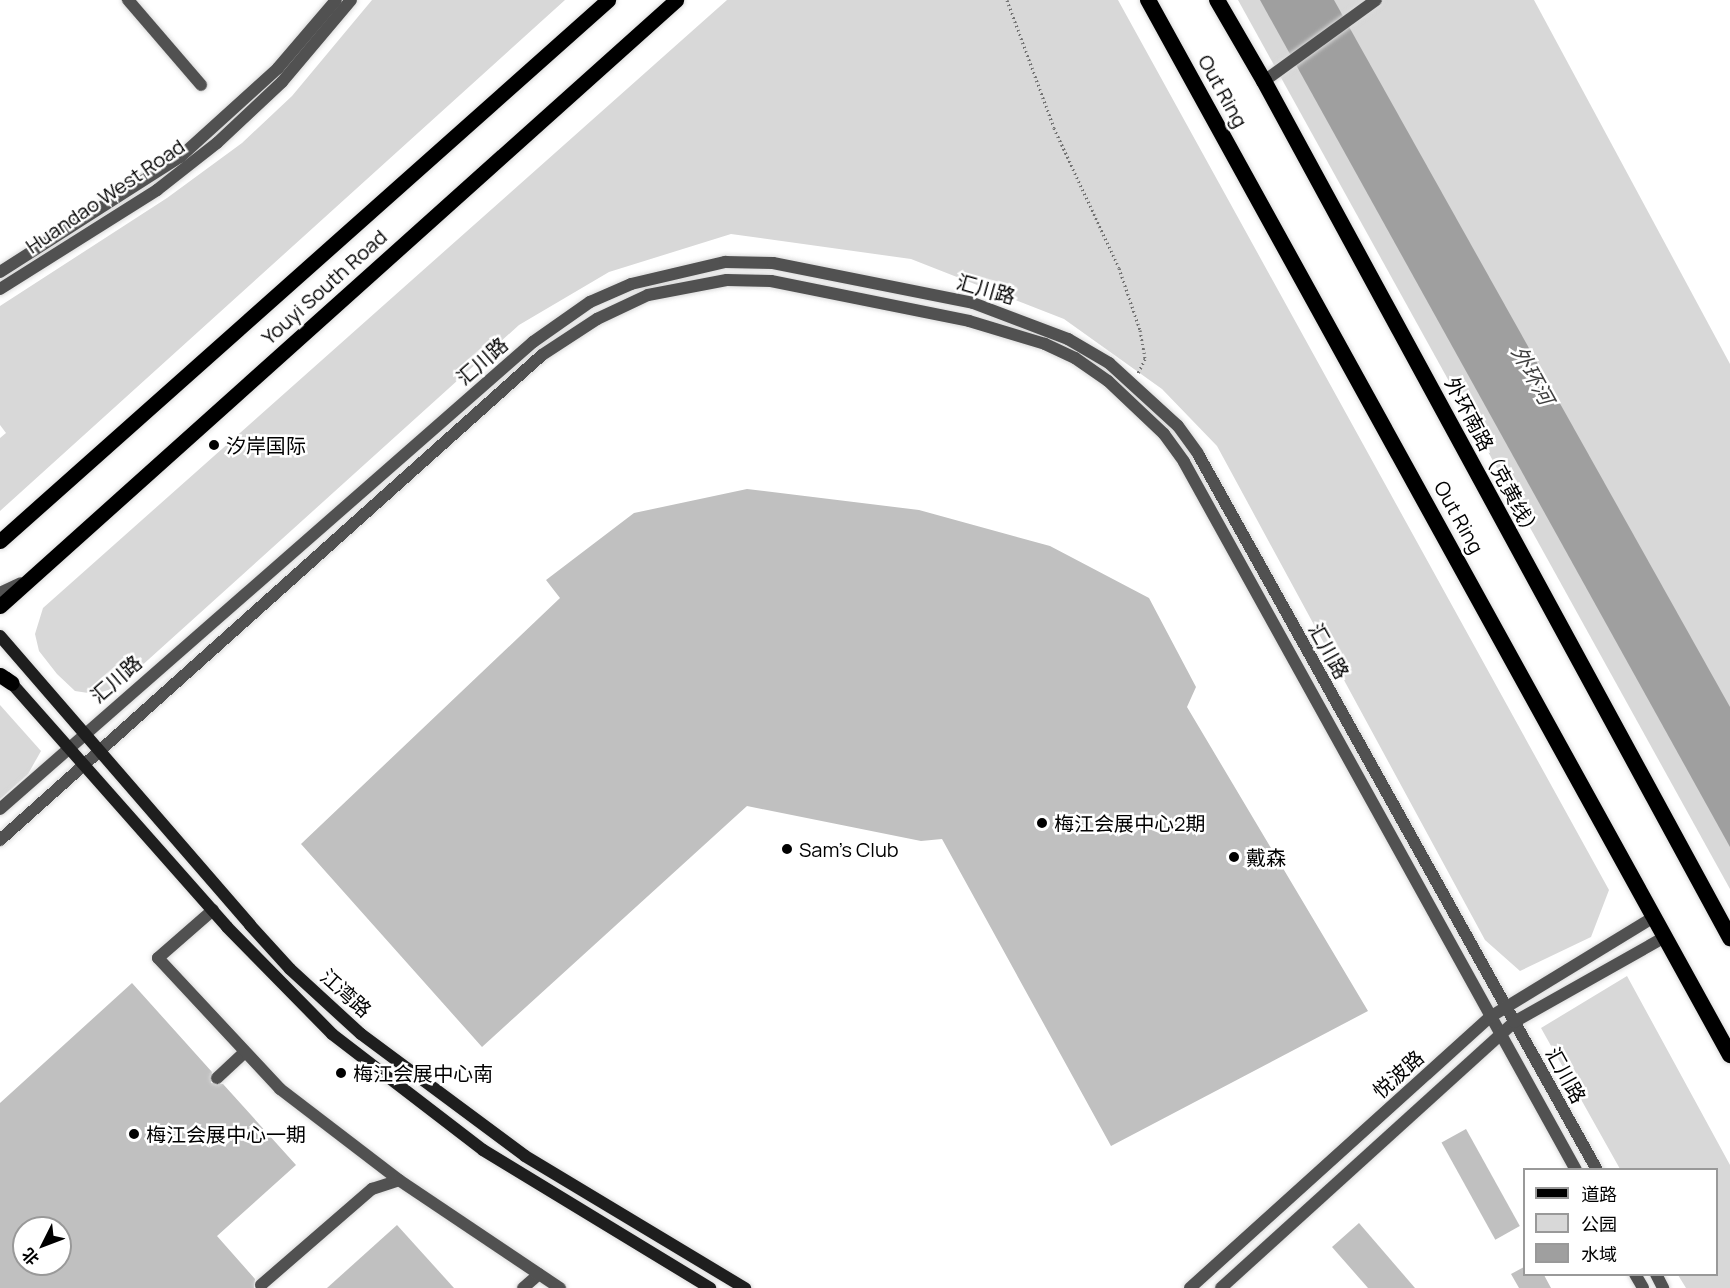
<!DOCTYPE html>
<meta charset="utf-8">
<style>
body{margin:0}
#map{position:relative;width:1730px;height:1288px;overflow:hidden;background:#fff;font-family:Manrope,"Noto Sans SC",sans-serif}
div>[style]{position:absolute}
.green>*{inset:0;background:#d8d8d8}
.water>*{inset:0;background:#9f9f9f}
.building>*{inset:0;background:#c0c0c0;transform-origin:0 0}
.path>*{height:3px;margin-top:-1.5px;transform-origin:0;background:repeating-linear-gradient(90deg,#737373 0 1.5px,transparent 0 4.5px)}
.roads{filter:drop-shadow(0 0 2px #dbdbdb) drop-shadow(0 0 2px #dbdbdb)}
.minor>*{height:12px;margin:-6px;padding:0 6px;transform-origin:6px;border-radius:6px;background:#515151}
.tertiary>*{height:12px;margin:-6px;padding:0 6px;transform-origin:6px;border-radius:6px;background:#515151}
.secondary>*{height:12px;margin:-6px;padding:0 6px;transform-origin:6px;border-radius:6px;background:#1e1e1e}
.primary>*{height:15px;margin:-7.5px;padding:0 7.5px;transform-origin:7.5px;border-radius:7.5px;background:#000}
.trunk>*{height:16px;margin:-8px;padding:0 8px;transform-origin:8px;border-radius:8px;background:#000}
.dots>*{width:16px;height:16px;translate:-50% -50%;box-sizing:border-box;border:3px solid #fff;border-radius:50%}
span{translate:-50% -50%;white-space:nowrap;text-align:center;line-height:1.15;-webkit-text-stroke:5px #fff;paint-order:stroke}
.street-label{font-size:20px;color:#000}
.poi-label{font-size:20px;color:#000}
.left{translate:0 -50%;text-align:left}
.water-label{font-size:21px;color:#404040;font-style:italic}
.legend{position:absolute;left:1523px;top:1168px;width:195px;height:108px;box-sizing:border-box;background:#fff;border:2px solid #999;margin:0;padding:8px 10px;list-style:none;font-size:18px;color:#000}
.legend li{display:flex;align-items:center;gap:12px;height:30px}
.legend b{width:30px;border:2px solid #999}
.north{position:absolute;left:12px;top:1216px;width:60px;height:60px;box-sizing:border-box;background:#fff;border:2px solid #999;border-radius:50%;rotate:228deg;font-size:16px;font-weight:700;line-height:24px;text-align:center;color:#000}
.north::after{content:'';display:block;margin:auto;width:21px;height:27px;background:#000;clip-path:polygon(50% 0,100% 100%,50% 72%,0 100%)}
</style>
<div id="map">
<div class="green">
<div style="clip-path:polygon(372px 0,565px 0,0 511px,0 438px,6px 433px,0 425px,0 306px,167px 198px,242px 143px,292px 96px)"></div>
<div style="clip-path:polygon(727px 0,1118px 0,1609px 890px,1591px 937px,1520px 971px,1485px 940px,1217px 446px,1162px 389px,1064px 319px,911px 259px,731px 234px,609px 272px,519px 325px,118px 687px,95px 694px,75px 691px,57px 674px,39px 651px,35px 634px,43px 608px)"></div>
<div style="clip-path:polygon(1238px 0,1534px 0,1730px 364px,1730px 889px)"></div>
<div style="clip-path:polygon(0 705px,41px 751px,28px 774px,0 799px)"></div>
<div style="clip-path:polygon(1627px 976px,1730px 1165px,1730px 1288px,1686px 1288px,1678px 1275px,1716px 1274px,1716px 1170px,1620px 1169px,1541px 1028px)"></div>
</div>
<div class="water">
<div style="clip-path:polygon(1260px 0,1334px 0,1730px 707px,1730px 847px)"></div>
</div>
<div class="building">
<div style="clip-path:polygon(747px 489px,919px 510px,1050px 546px,1149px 598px,1196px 687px,1187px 707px,1368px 1011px,1111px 1146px,942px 839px,921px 841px,747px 806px,482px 1047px,301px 844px,560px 598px,546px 580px,634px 513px)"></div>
<div style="clip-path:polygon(evenodd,132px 983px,212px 1072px,211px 1083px,223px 1084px,296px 1165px,217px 1236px,255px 1279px,254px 1288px,0 1288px,0 1103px,132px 983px,24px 1228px,60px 1228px,60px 1264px,24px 1264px,24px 1228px)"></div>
<div style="left:1466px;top:1129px;width:111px;height:28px;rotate:61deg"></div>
<div style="clip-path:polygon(1359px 1223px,1415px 1288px,1368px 1288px,1332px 1247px)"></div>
<div style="clip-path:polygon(397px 1225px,454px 1288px,327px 1288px)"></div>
<div style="clip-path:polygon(1524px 1267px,1524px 1275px,1544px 1275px,1551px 1288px,1519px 1288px,1511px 1274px)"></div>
</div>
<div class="path">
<div style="left:1007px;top:0;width:136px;rotate:69.8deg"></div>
<div style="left:1054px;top:128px;width:154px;rotate:65.1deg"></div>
<div style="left:1119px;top:268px;width:65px;rotate:71.3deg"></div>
<div style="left:1140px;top:330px;width:29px;rotate:80deg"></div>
<div style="left:1145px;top:359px;width:16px;rotate:117deg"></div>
</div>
<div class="roads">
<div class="minor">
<div style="left:128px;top:0;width:112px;rotate:49.3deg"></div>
<div style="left:1264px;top:81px;width:138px;rotate:-35.9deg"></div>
<div style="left:217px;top:1078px;width:38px;rotate:-43deg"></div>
<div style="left:261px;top:1285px;width:147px;rotate:-40.9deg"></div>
<div style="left:372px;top:1189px;width:28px;rotate:-18deg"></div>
<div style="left:523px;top:1288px;width:21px;rotate:-41deg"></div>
</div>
<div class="tertiary">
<div style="left:0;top:272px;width:214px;rotate:-32.6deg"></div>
<div style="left:180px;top:157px;width:132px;rotate:-42.2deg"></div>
<div style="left:278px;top:68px;width:89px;rotate:-49.5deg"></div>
<div style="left:0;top:289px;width:186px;rotate:-32.2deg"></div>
<div style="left:157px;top:190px;width:76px;rotate:-38.1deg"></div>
<div style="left:217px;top:143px;width:89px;rotate:-43.2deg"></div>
<div style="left:282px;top:82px;width:107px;rotate:-49.9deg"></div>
<div style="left:0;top:593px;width:23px;rotate:-25deg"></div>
<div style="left:0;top:809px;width:709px;rotate:-41.22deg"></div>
<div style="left:533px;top:342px;width:70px;rotate:-35.1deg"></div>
<div style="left:590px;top:302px;width:45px;rotate:-23.7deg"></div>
<div style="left:631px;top:284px;width:97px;rotate:-13.2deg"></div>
<div style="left:725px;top:262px;width:48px;rotate:1.2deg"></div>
<div style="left:773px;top:263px;width:204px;rotate:11.3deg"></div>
<div style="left:973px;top:303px;width:102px;rotate:20.8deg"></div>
<div style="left:1068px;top:339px;width:48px;rotate:30.3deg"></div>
<div style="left:1109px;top:363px;width:93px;rotate:42.4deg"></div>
<div style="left:1178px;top:426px;width:34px;rotate:54deg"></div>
<div style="left:1198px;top:454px;width:820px;rotate:60.87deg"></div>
<div style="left:0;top:840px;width:727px;rotate:-41.82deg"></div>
<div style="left:542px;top:355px;width:66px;rotate:-33.2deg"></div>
<div style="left:597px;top:319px;width:56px;rotate:-25.2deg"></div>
<div style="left:648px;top:295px;width:80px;rotate:-10.8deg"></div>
<div style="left:727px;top:280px;width:44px;rotate:1.3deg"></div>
<div style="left:771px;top:281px;width:202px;rotate:11.4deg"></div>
<div style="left:969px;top:321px;width:79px;rotate:16.8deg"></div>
<div style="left:1045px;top:344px;width:33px;rotate:25deg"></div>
<div style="left:1075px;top:358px;width:40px;rotate:34.9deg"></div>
<div style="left:1108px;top:381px;width:77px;rotate:43.4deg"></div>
<div style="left:1164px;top:434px;width:34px;rotate:54deg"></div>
<div style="left:1184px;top:462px;width:809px;rotate:61.03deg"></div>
<div style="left:213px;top:910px;width:73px;rotate:138.9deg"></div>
<div style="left:158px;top:958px;width:179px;rotate:47deg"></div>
<div style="left:280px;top:1089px;width:150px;rotate:37.4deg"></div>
<div style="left:399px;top:1180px;width:194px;rotate:33.9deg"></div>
<div style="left:1635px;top:1274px;width:16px;rotate:60deg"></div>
<div style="left:1656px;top:1274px;width:16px;rotate:63deg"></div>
<div style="left:1190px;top:1288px;width:404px;rotate:-42.1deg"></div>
<div style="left:1490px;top:1017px;width:192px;rotate:-31.4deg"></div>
<div style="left:1221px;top:1288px;width:396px;rotate:-42.2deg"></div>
<div style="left:1514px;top:1022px;width:173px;rotate:-29.4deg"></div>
</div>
<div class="secondary">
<div style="left:0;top:636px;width:382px;rotate:49.1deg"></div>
<div style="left:250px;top:925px;width:59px;rotate:47.7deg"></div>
<div style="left:290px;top:969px;width:96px;rotate:42.5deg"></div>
<div style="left:361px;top:1034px;width:204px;rotate:36.6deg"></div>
<div style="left:525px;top:1156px;width:257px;rotate:31deg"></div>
<div style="left:7px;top:678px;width:332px;rotate:48.5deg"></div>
<div style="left:227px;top:927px;width:150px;rotate:45.5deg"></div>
<div style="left:332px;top:1034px;width:190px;rotate:37.5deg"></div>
<div style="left:483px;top:1150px;width:266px;rotate:31.3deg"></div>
</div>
<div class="primary">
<div style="left:0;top:541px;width:814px;rotate:-41.66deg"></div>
<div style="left:0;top:606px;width:908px;rotate:-41.87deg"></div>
<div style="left:0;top:675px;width:14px;rotate:34deg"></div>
</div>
<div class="trunk">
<div style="left:1148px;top:0;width:1205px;rotate:61.12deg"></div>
<div style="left:1217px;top:0;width:94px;rotate:59.9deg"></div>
<div style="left:1264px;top:81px;width:976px;rotate:61.46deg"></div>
</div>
</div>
<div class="dots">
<div style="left:214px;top:445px;background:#000"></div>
<div style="left:1042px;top:823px;background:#000"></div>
<div style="left:787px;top:849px;background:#000"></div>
<div style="left:1234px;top:857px;background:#000"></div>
<div style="left:341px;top:1073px;background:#000"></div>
<div style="left:134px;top:1134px;background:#000"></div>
</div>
<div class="street-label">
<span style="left:1223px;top:91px;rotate:61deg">Out Ring</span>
<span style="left:105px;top:196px;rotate:-34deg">Huandao West Road</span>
<span style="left:324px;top:287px;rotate:-42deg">Youyi South Road</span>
<span style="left:986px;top:289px;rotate:16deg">汇川路</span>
<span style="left:482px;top:361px;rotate:-41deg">汇川路</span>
<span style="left:1493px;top:458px;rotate:62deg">外环南路（克黄线）</span>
<span style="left:1459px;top:517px;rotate:61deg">Out Ring</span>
<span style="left:1329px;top:651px;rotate:61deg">汇川路</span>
<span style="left:116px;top:679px;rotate:-41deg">汇川路</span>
<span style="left:346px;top:993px;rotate:42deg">江湾路</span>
<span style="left:1398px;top:1074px;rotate:-42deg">悦波路</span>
<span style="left:1566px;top:1075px;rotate:61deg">汇川路</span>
</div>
<div class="poi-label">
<span class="left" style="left:226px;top:445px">汐岸国际</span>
<span class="left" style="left:1054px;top:823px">梅江会展中心2期</span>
<span class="left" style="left:799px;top:849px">Sam's Club</span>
<span class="left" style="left:1246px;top:857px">戴森</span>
<span class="left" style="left:353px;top:1073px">梅江会展中心南</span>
<span class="left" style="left:146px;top:1134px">梅江会展中心一期</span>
</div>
<div class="water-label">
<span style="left:1533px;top:375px;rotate:61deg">外环河</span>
</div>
<ul class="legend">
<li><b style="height:8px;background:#000"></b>道路</li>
<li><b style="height:16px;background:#d8d8d8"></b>公园</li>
<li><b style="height:16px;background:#9f9f9f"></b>水域</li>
</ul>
<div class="north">北</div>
</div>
